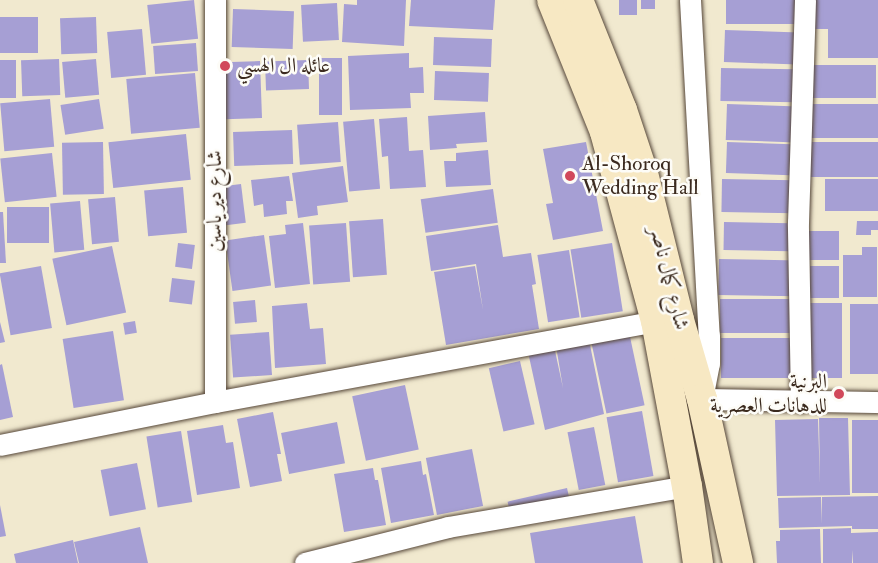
<!DOCTYPE html>
<meta charset="utf-8">
<style>
body{margin:0}
#map{position:relative;width:878px;height:563px;overflow:hidden;background:#f1e9cf;font-family:"IM FELL Double Pica",Amiri,serif}
div>[style]{position:absolute}
.building>*{inset:0;background:#a69fd4;transform-origin:0 0}
.roads{filter:drop-shadow(0 0 2px #564739) drop-shadow(0 0 2px #564739)}
.minor>*{height:21px;margin:-10.5px;padding:0 10.5px;transform-origin:10.5px;border-radius:10.5px;background:#fff}
.secondary>*{height:30px;margin:-15px;padding:0 15px;transform-origin:15px;border-radius:15px;background:#f7e8c3}
.dots>*{width:16px;height:16px;translate:-50% -50%;box-sizing:border-box;border:3px solid #fdfcf7;border-radius:50%}
span{translate:-50% -50%;white-space:nowrap;text-align:center;line-height:1.15;-webkit-text-stroke:5px #fdfcf7;paint-order:stroke}
.poi-label{font-size:21px;color:#3b2a1e}
.left{translate:0 -50%;text-align:left}
.right{translate:-100% -50%;text-align:right}
.street-label{font-size:21px;color:#3b2a1e}
</style>
<div id="map">
<div class="building">
<div style="left:194px;top:0;width:39px;height:47px;rotate:84deg"></div>
<div style="clip-path:polygon(357px 0,406px 0,404px 46px,342px 42px,344px 4px,357px 5px)"></div>
<div style="clip-path:polygon(411px 0,495px 0,493px 30px,409px 26px)"></div>
<div style="left:619px;top:0;width:18px;height:15px"></div>
<div style="left:641px;top:0;width:14px;height:9px"></div>
<div style="left:726px;top:0;width:72px;height:24px"></div>
<div style="left:809px;top:0;width:69px;height:29px"></div>
<div style="left:337px;top:3px;width:37px;height:36px;rotate:87deg"></div>
<div style="left:233px;top:9px;width:61px;height:38px;rotate:2deg"></div>
<div style="left:0;top:17px;width:38px;height:36px"></div>
<div style="left:96px;top:17px;width:36px;height:36px;rotate:88deg"></div>
<div style="left:142px;top:29px;width:46px;height:35px;rotate:85deg"></div>
<div style="left:878px;top:29px;width:29px;height:50px;rotate:90deg"></div>
<div style="left:725px;top:30px;width:74px;height:32px;rotate:2deg"></div>
<div style="left:434px;top:37px;width:58px;height:28px;rotate:2deg"></div>
<div style="left:196px;top:43px;width:28px;height:43px;rotate:86deg"></div>
<div style="clip-path:polygon(409px 53px,409px 68px,423px 67px,424px 93px,410px 93px,411px 108px,350px 110px,348px 56px)"></div>
<div style="left:319px;top:58px;width:23px;height:57px"></div>
<div style="left:59px;top:59px;width:36px;height:38px;rotate:88deg"></div>
<div style="left:96px;top:59px;width:36px;height:34px;rotate:85deg"></div>
<div style="left:0;top:60px;width:16px;height:38px"></div>
<div style="left:308px;top:60px;width:29px;height:43px;rotate:88deg"></div>
<div style="left:260px;top:61px;width:57px;height:37px;rotate:88deg"></div>
<div style="left:876px;top:65px;width:33px;height:63px;rotate:90deg"></div>
<div style="left:721px;top:68px;width:75px;height:33px;rotate:1deg"></div>
<div style="left:435px;top:71px;width:54px;height:29px;rotate:2deg"></div>
<div style="left:195px;top:73px;width:55px;height:69px;rotate:85deg"></div>
<div style="left:50px;top:99px;width:48px;height:50px;rotate:85deg"></div>
<div style="left:99px;top:99px;width:30px;height:39px;rotate:81deg"></div>
<div style="left:727px;top:104px;width:71px;height:36px;rotate:2deg"></div>
<div style="left:811px;top:104px;width:67px;height:34px"></div>
<div style="clip-path:polygon(485px 112px,487px 142px,456px 144px,457px 148px,430px 150px,428px 116px)"></div>
<div style="clip-path:polygon(407px 117px,409px 151px,423px 150px,426px 187px,390px 189px,388px 156px,382px 157px,379px 119px)"></div>
<div style="left:374px;top:119px;width:70px;height:31px;rotate:85deg"></div>
<div style="left:338px;top:122px;width:40px;height:41px;rotate:86deg"></div>
<div style="left:292px;top:130px;width:34px;height:59px;rotate:88deg"></div>
<div style="left:186px;top:134px;width:46px;height:78px;rotate:84deg"></div>
<div style="left:103px;top:142px;width:52px;height:41px;rotate:89deg"></div>
<div style="clip-path:polygon(586px 142px,603px 231px,553px 240px,546px 204px,553px 203px,543px 149px)"></div>
<div style="left:727px;top:142px;width:71px;height:31px;rotate:2deg"></div>
<div style="left:809px;top:142px;width:69px;height:35px"></div>
<div style="clip-path:polygon(488px 150px,491px 185px,446px 187px,444px 161px,456px 161px,456px 153px)"></div>
<div style="left:52px;top:153px;width:44px;height:52px;rotate:84deg"></div>
<div style="clip-path:polygon(343px 166px,348px 202px,317px 206px,318px 215px,298px 218px,292px 173px)"></div>
<div style="clip-path:polygon(289px 176px,293px 201px,286px 201px,287px 214px,264px 217px,263px 204px,254px 206px,251px 180px)"></div>
<div style="left:722px;top:179px;width:74px;height:33px;rotate:1deg"></div>
<div style="left:878px;top:179px;width:32px;height:53px;rotate:90deg"></div>
<div style="left:241px;top:184px;width:39px;height:20px;rotate:83deg"></div>
<div style="left:183px;top:187px;width:46px;height:39px;rotate:85deg"></div>
<div style="left:493px;top:189px;width:34px;height:73px;rotate:82deg"></div>
<div style="left:115px;top:197px;width:45px;height:27px;rotate:85deg"></div>
<div style="left:80px;top:201px;width:49px;height:30px;rotate:85deg"></div>
<div style="left:7px;top:207px;width:42px;height:36px"></div>
<div style="clip-path:polygon(0 212px,3px 212px,6px 263px,0 263px)"></div>
<div style="left:383px;top:219px;width:56px;height:34px;rotate:86deg"></div>
<div style="clip-path:polygon(857px 221px,878px 221px,878px 230px,871px 230px,871px 235px,856px 235px)"></div>
<div style="left:724px;top:222px;width:67px;height:28px;rotate:1deg"></div>
<div style="clip-path:polygon(303px 223px,310px 284px,275px 288px,269px 236px,286px 234px,285px 225px)"></div>
<div style="left:346px;top:223px;width:59px;height:37px;rotate:86deg"></div>
<div style="clip-path:polygon(498px 225px,503px 257px,531px 253px,536px 284px,532px 285px,539px 329px,446px 345px,434px 272px,475px 266px,483px 310px,476px 264px,431px 271px,426px 236px)"></div>
<div style="left:809px;top:231px;width:30px;height:29px"></div>
<div style="left:264px;top:235px;width:51px;height:39px;rotate:82deg"></div>
<div style="left:178px;top:243px;width:17px;height:24px;rotate:7deg"></div>
<div style="left:612px;top:243px;width:69px;height:42px;rotate:81deg"></div>
<div style="left:112px;top:246px;width:68px;height:61px;rotate:78deg"></div>
<div style="clip-path:polygon(862px 247px,877px 247px,877px 297px,843px 297px,843px 255px,862px 255px)"></div>
<div style="left:569px;top:250px;width:68px;height:32px;rotate:81deg"></div>
<div style="left:719px;top:259px;width:79px;height:36px;rotate:1deg"></div>
<div style="left:41px;top:266px;width:63px;height:42px;rotate:80deg"></div>
<div style="left:810px;top:266px;width:29px;height:32px"></div>
<div style="left:172px;top:278px;width:23px;height:24px;rotate:7deg"></div>
<div style="left:720px;top:299px;width:74px;height:34px"></div>
<div style="left:255px;top:300px;width:22px;height:22px;rotate:85deg"></div>
<div style="clip-path:polygon(307px 303px,310px 329px,323px 328px,326px 364px,275px 368px,272px 306px)"></div>
<div style="left:804px;top:303px;width:38px;height:75px"></div>
<div style="left:850px;top:304px;width:28px;height:70px"></div>
<div style="left:135px;top:321px;width:12px;height:12px;rotate:81deg"></div>
<div style="clip-path:polygon(0 322px,5px 342px,0 343px)"></div>
<div style="left:113px;top:331px;width:70px;height:51px;rotate:81deg"></div>
<div style="left:269px;top:332px;width:43px;height:39px;rotate:86deg"></div>
<div style="left:629px;top:332px;width:75px;height:39px;rotate:78deg"></div>
<div style="left:796px;top:338px;width:40px;height:75px;rotate:90deg"></div>
<div style="clip-path:polygon(589px 340px,604px 414px,545px 430px,528px 352px,554px 346px,563px 388px,556px 346px)"></div>
<div style="left:520px;top:361px;width:65px;height:32px;rotate:77deg"></div>
<div style="clip-path:polygon(2px 364px,13px 417px,0 420px,0 365px)"></div>
<div style="left:405px;top:385px;width:66px;height:54px;rotate:78deg"></div>
<div style="left:642px;top:411px;width:66px;height:36px;rotate:80deg"></div>
<div style="clip-path:polygon(273px 412px,281px 454px,277px 454px,282px 481px,250px 487px,237px 419px)"></div>
<div style="clip-path:polygon(819px 418px,848px 418px,850px 495px,777px 496px,775px 420px,818px 419px,820px 484px)"></div>
<div style="left:852px;top:420px;width:26px;height:73px"></div>
<div style="left:337px;top:422px;width:42px;height:57px;rotate:79deg"></div>
<div style="clip-path:polygon(223px 425px,226px 443px,233px 442px,240px 488px,197px 495px,187px 431px)"></div>
<div style="left:594px;top:427px;width:59px;height:27px;rotate:79deg"></div>
<div style="left:181px;top:431px;width:72px;height:35px;rotate:81deg"></div>
<div style="left:472px;top:449px;width:58px;height:47px;rotate:79deg"></div>
<div style="clip-path:polygon(421px 461px,423px 475px,426px 474px,434px 515px,391px 523px,381px 468px)"></div>
<div style="left:137px;top:463px;width:47px;height:37px;rotate:79deg"></div>
<div style="clip-path:polygon(373px 468px,375px 480px,378px 480px,386px 525px,344px 532px,334px 474px)"></div>
<div style="left:567px;top:488px;width:9px;height:61px;rotate:77deg"></div>
<div style="clip-path:polygon(878px 496px,878px 529px,852px 529px,852px 526px,779px 528px,778px 498px,821px 497px,822px 524px,822px 497px)"></div>
<div style="clip-path:polygon(0 505px,6px 536px,0 537px)"></div>
<div style="clip-path:polygon(635px 516px,643px 563px,535px 563px,530px 533px)"></div>
<div style="clip-path:polygon(140px 527px,148px 563px,79px 563px,74px 542px)"></div>
<div style="clip-path:polygon(851px 528px,851px 533px,878px 532px,878px 563px,853px 563px,852px 550px,852px 563px,823px 563px,823px 529px)"></div>
<div style="clip-path:polygon(820px 529px,821px 563px,777px 563px,776px 541px,780px 541px,780px 530px)"></div>
<div style="clip-path:polygon(73px 540px,78px 563px,16px 563px,14px 554px)"></div>
</div>
<div class="roads">
<div class="minor">
<div style="left:215px;top:0;width:402px;rotate:90deg"></div>
<div style="left:690px;top:0;width:336px;rotate:86.8deg"></div>
<div style="left:709px;top:335px;width:28px;rotate:90deg"></div>
<div style="left:709px;top:363px;width:37px;rotate:101deg"></div>
<div style="left:702px;top:399px;width:176px;rotate:1deg"></div>
<div style="left:801px;top:402px;width:179px;rotate:-91deg"></div>
<div style="left:798px;top:223px;width:223px;rotate:-88.2deg"></div>
<div style="left:0;top:445px;width:219px;rotate:-11.3deg"></div>
<div style="left:215px;top:402px;width:448px;rotate:-10.4deg"></div>
<div style="left:305px;top:563px;width:147px;rotate:-14.1deg"></div>
<div style="left:448px;top:527px;width:242px;rotate:-9.7deg"></div>
</div>
<div class="secondary">
<div style="left:552px;top:0;width:142px;rotate:68.1deg"></div>
<div style="left:605px;top:132px;width:196px;rotate:74.9deg"></div>
<div style="left:656px;top:321px;width:168px;rotate:79.4deg"></div>
<div style="left:687px;top:486px;width:78px;rotate:81.9deg"></div>
<div style="left:578px;top:0;width:118px;rotate:68.2deg"></div>
<div style="left:622px;top:110px;width:66px;rotate:71.6deg"></div>
<div style="left:643px;top:173px;width:151px;rotate:76.2deg"></div>
<div style="left:679px;top:320px;width:82px;rotate:73.8deg"></div>
<div style="left:702px;top:399px;width:168px;rotate:77.6deg"></div>
</div>
</div>
<div class="dots">
<div style="left:225px;top:66px;background:#d1495b"></div>
<div style="left:570px;top:176px;background:#d1495b"></div>
<div style="left:839px;top:394px;background:#d1495b"></div>
</div>
<div class="poi-label">
<span class="left" style="left:237px;top:66px">عائله ال الهسي</span>
<span class="left" style="left:582px;top:176px">Al-Shoroq<br>Wedding Hall</span>
<span class="right" style="left:827px;top:394px">البرنية<br>للدهانات العصرية</span>
</div>
<div class="street-label">
<span style="left:215px;top:201px;rotate:-90deg">شارع دير ياسين</span>
<span style="left:669px;top:278px;rotate:76deg">شارع كمال ناصر</span>
</div>
</div>
